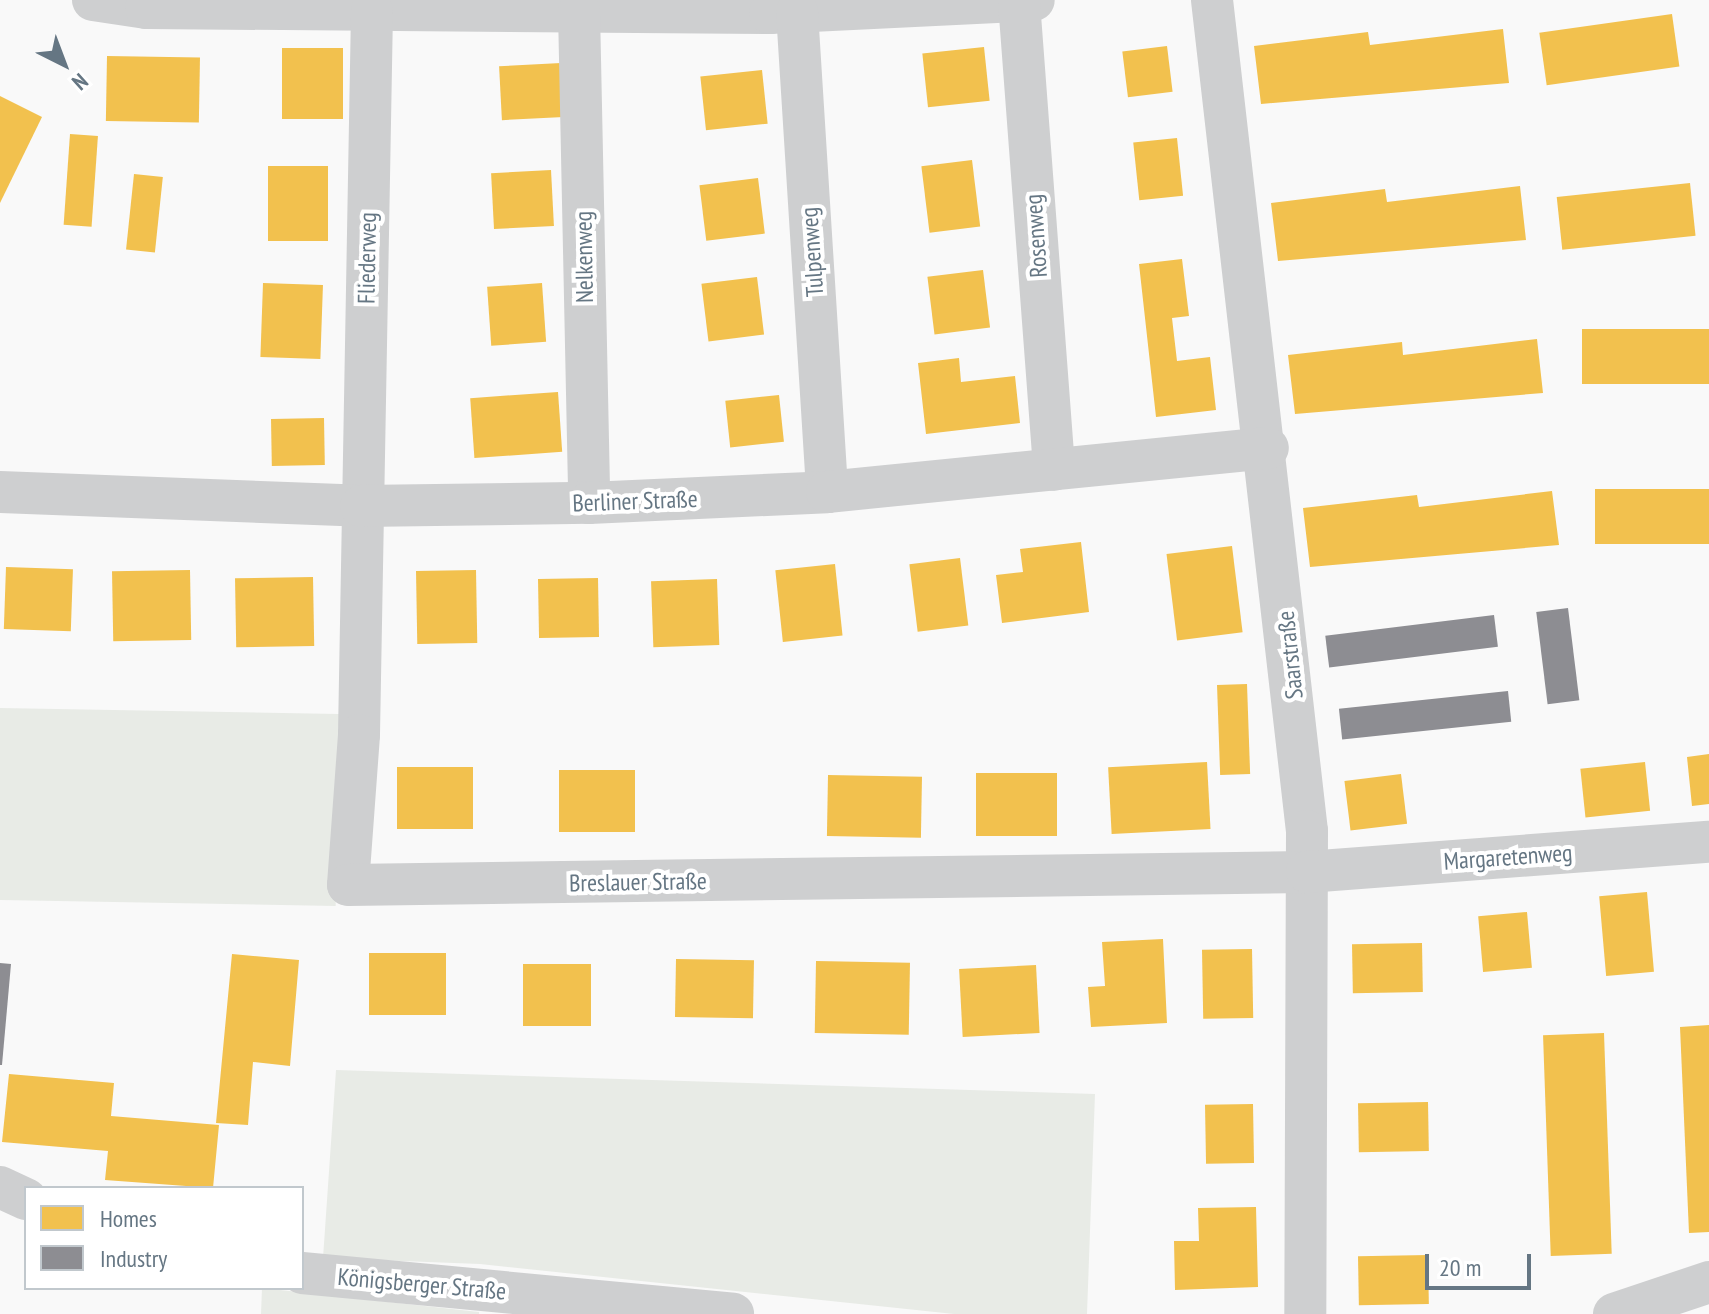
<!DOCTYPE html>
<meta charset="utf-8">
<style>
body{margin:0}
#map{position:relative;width:1709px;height:1314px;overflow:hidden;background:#f9f9f9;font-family:"PT Sans Narrow",sans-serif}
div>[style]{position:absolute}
.green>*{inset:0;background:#e8ebe6;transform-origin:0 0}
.homes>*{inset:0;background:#f2c14e;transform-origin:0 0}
.industry>*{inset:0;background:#8d8d92;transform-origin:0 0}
.minor>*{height:42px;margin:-21px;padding:0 21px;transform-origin:21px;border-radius:21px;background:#cecfd0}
span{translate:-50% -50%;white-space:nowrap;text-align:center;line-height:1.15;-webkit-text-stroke:8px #fff;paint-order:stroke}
.street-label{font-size:24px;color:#657683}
.legend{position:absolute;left:24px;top:1186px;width:280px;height:104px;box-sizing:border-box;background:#fff;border:2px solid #c1c8cd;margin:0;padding:10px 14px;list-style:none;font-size:24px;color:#657683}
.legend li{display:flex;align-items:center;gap:16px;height:40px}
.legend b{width:40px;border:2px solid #c1c8cd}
.north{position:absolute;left:24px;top:24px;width:80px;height:80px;-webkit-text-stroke:6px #fff;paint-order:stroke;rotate:138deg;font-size:22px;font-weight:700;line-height:32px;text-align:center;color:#657683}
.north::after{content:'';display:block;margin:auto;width:28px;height:36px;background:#657683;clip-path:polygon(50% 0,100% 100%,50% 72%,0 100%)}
.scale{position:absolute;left:1425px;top:1254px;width:106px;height:36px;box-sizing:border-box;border:4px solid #657683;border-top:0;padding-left:10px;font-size:24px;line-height:28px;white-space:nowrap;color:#657683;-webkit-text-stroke:6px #fff;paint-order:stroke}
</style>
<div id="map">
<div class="green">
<div style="left:339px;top:714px;width:192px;height:339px;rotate:91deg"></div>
<div style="clip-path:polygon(336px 1070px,1095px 1094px,1087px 1314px,954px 1314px,480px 1264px,323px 1258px)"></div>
<div style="clip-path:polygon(262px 1288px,479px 1312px,479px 1314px,261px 1314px)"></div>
</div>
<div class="homes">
<div style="left:1672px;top:14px;width:53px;height:134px;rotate:82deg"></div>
<div style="clip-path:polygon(1503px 29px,1509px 83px,1261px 104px,1254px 46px,1368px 32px,1370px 45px)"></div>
<div style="left:1167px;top:46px;width:46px;height:45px;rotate:83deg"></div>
<div style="left:984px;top:47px;width:54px;height:62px;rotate:84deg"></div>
<div style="left:343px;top:48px;width:71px;height:61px;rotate:90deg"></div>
<div style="left:107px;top:56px;width:93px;height:65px;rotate:1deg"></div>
<div style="left:561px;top:63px;width:54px;height:62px;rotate:87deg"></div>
<div style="left:762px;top:70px;width:54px;height:62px;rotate:84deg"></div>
<div style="clip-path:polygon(0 96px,42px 117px,0 203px)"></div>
<div style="left:70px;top:134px;width:28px;height:91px;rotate:4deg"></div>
<div style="left:1177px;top:138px;width:58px;height:44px;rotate:84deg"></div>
<div style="left:972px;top:160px;width:67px;height:51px;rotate:83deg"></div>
<div style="left:328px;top:166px;width:75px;height:60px;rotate:90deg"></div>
<div style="left:551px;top:170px;width:56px;height:60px;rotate:87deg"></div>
<div style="left:134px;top:174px;width:29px;height:76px;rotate:6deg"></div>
<div style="left:758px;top:178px;width:56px;height:59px;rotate:83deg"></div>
<div style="left:1690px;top:183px;width:53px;height:134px;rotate:84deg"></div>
<div style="clip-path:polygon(1520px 186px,1526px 240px,1278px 261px,1271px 203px,1385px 189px,1387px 202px)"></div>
<div style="clip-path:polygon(1182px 259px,1189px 316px,1172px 318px,1177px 361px,1210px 357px,1216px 410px,1156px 417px,1139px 264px)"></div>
<div style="left:983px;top:270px;width:58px;height:56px;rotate:83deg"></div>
<div style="left:757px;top:277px;width:58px;height:56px;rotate:83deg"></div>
<div style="left:263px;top:283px;width:60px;height:74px;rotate:2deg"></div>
<div style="left:542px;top:283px;width:59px;height:55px;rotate:86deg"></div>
<div style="left:1709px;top:329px;width:55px;height:127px;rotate:90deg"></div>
<div style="clip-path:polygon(1537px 339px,1543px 393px,1295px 414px,1288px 355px,1402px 342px,1403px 355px)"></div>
<div style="clip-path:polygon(959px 358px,961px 382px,1015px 376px,1020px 423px,926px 434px,918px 363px)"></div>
<div style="left:558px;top:392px;width:60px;height:88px;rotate:86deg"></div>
<div style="left:779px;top:395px;width:47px;height:54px;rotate:84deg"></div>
<div style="left:324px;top:418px;width:47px;height:53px;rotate:89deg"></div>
<div style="left:1709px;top:489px;width:55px;height:114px;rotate:90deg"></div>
<div style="clip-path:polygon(1552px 491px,1559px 545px,1310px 567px,1303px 508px,1417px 495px,1419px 507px)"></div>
<div style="clip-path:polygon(1081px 542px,1089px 612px,1002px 623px,996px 575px,1023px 572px,1020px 549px)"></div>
<div style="left:1232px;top:546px;width:87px;height:66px;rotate:83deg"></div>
<div style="left:960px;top:558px;width:68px;height:51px;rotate:83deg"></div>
<div style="left:835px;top:564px;width:72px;height:60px;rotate:84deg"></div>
<div style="left:6px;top:567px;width:67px;height:62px;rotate:2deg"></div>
<div style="left:190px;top:570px;width:70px;height:78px;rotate:89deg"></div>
<div style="left:476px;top:570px;width:73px;height:60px;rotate:89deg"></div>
<div style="left:313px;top:577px;width:69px;height:78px;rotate:89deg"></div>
<div style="left:598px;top:578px;width:59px;height:60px;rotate:89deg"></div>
<div style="left:717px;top:579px;width:66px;height:66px;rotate:88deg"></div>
<div style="left:1247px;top:684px;width:90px;height:30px;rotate:88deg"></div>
<div style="clip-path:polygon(1709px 754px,1709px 804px,1692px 806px,1687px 757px)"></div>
<div style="left:1207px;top:762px;width:67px;height:99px;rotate:87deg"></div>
<div style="left:1645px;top:762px;width:49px;height:65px;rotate:84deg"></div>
<div style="left:397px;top:767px;width:76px;height:62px"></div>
<div style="left:559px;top:770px;width:76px;height:62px"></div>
<div style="left:976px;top:773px;width:81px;height:63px"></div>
<div style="left:1401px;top:774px;width:50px;height:57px;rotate:83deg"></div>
<div style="left:828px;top:775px;width:94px;height:61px;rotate:1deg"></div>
<div style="left:1647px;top:892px;width:80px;height:48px;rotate:85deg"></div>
<div style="left:1527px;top:912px;width:56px;height:49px;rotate:85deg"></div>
<div style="clip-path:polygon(1163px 939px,1167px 1023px,1091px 1027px,1088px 987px,1105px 986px,1102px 942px)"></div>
<div style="left:1422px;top:943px;width:49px;height:70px;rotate:89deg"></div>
<div style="left:1252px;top:949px;width:69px;height:50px;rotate:89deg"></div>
<div style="left:369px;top:953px;width:77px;height:62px"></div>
<div style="clip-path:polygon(232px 954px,299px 960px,290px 1066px,253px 1062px,248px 1125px,216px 1123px)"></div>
<div style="left:676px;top:959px;width:78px;height:58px;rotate:1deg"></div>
<div style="left:816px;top:961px;width:94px;height:72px;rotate:1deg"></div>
<div style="left:523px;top:964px;width:68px;height:62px"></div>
<div style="left:1036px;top:965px;width:68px;height:77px;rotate:87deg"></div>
<div style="clip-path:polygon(1709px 1025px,1709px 1232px,1689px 1233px,1680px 1027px)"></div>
<div style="left:1604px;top:1033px;width:221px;height:61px;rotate:88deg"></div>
<div style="clip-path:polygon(9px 1074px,114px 1083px,111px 1116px,219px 1125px,213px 1188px,105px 1180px,108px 1151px,2px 1142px)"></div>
<div style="left:1428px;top:1102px;width:49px;height:70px;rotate:89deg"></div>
<div style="left:1253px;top:1104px;width:59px;height:48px;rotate:89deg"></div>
<div style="clip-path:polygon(1256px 1207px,1258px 1287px,1175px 1290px,1174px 1241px,1199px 1241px,1198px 1208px)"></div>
<div style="left:1428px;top:1255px;width:49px;height:70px;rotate:89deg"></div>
</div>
<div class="industry">
<div style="left:1568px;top:608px;width:93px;height:32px;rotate:83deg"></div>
<div style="left:1494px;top:615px;width:32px;height:170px;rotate:83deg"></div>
<div style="left:1508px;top:691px;width:31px;height:170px;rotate:84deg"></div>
<div style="clip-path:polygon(0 963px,11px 964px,2px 1065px,0 1065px)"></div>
</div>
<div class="minor">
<div style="left:93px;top:0;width:54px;rotate:8.6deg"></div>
<div style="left:146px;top:8px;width:624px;rotate:0.46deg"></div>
<div style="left:770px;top:13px;width:264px;rotate:-2.8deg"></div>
<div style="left:1212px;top:0;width:836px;rotate:83.48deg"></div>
<div style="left:1307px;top:831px;width:483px;rotate:90.2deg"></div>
<div style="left:1019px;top:2px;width:469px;rotate:85.7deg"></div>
<div style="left:372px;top:11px;width:724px;rotate:91.03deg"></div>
<div style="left:359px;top:735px;width:150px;rotate:94.2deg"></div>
<div style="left:348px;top:885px;width:959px;rotate:-0.78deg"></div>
<div style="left:1307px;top:872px;width:403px;rotate:-4.3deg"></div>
<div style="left:579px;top:11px;width:492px;rotate:88.8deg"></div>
<div style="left:797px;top:12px;width:481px;rotate:86.4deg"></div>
<div style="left:0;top:492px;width:361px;rotate:2.2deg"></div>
<div style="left:361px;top:506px;width:228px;rotate:-0.8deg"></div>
<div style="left:589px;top:503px;width:238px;rotate:-2.6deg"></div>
<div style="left:827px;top:492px;width:443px;rotate:-5.7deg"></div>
<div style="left:0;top:1187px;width:29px;rotate:25deg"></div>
<div style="left:302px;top:1273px;width:433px;rotate:5.4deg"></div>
<div style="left:1614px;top:1314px;width:100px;rotate:-18.6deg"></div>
</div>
<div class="street-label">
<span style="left:1036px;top:236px;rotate:-94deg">Rosenweg</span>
<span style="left:812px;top:252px;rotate:-94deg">Tulpenweg</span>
<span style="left:584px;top:257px;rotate:-91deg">Nelkenweg</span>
<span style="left:367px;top:258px;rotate:-89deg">Fliederweg</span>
<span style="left:635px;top:501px;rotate:-2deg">Berliner Straße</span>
<span style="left:1290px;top:655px;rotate:-96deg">Saarstraße</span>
<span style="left:1508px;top:857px;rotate:-4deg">Margaretenweg</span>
<span style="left:638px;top:882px;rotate:-1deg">Breslauer Straße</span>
<span style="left:422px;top:1284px;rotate:5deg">Königsberger Straße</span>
</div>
<ul class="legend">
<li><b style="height:22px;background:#f2c14e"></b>Homes</li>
<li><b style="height:22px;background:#8d8d92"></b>Industry</li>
</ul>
<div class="north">N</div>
<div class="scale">20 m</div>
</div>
